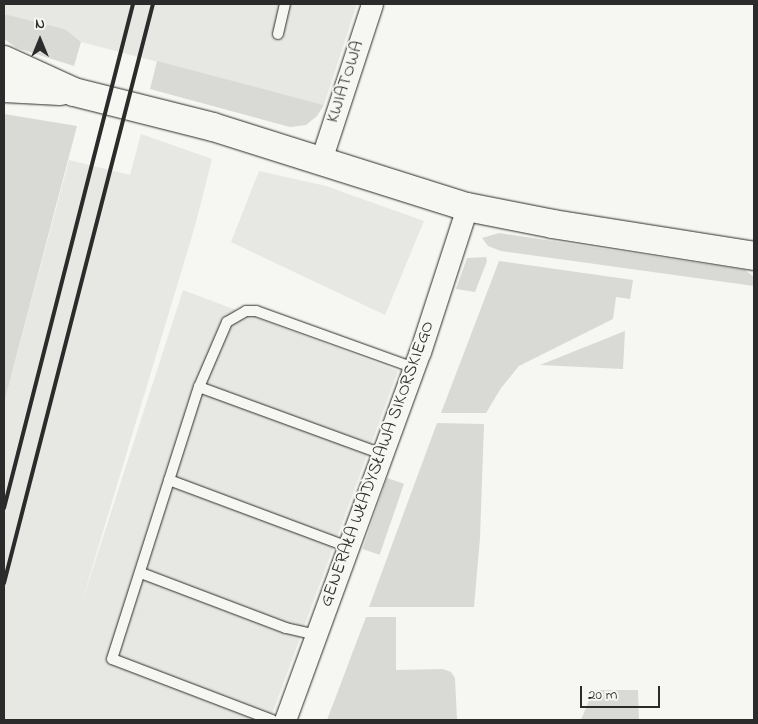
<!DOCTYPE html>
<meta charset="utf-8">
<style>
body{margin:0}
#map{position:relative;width:758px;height:724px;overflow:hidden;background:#f6f6f2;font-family:"Indie Flower",sans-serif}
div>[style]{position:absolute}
.built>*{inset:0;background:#e7e7e3}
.green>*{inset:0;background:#d9d9d5;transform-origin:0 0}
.roads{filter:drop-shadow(0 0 1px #2b2b2b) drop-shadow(0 0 1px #2b2b2b)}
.service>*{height:10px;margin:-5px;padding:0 5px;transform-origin:5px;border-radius:5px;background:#f6f6f2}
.minor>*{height:21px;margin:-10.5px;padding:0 10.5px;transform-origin:10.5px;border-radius:10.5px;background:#f6f6f2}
.secondary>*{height:28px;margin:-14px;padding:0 14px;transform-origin:14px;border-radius:14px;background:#f6f6f2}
.rail>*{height:4px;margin:-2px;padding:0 2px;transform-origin:2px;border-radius:2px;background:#2b2b2b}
span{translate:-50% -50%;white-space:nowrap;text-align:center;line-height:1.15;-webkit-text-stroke:4px #f6f6f2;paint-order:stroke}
.street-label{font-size:18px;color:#2b2b2b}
.frame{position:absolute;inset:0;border:5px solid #2b2b2b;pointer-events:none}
.north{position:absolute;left:15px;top:15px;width:50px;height:50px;-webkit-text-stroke:4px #f6f6f2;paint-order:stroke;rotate:0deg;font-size:14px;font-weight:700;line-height:20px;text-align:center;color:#2b2b2b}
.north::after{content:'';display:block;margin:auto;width:18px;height:22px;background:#2b2b2b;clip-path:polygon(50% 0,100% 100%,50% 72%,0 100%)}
.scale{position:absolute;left:580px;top:686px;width:80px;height:22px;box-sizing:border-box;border:2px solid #2b2b2b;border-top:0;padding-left:6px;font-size:15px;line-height:18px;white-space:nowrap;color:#2b2b2b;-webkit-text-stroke:4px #f6f6f2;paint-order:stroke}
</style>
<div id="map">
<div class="built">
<div style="clip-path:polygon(4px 4px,357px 4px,324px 105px,81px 42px,65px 29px,4px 14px)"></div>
<div style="clip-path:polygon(141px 134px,212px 159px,195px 226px,80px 608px,183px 290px,398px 371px,270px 720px,4px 720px,4px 403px,69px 160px,130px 175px)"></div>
<div style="clip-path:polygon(259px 171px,326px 186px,424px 221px,385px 315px,231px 242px)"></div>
</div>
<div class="green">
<div style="clip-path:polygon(4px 14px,65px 29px,81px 42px,74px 66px,17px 48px,4px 39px)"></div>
<div style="clip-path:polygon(157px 61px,210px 75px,324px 105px,317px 116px,306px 125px,290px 127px,150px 89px)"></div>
<div style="clip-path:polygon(4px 114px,77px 126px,4px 403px)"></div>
<div style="clip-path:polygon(499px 233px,745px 270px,754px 277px,754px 286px,501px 251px,488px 246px,482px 238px)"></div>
<div style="clip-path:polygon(486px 257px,487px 261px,475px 292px,456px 289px,467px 258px)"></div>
<div style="clip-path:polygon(499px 261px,633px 280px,630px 299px,616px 297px,613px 319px,519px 366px,501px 388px,486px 413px,441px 413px)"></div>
<div style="clip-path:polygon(625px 331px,623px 369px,540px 365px)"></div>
<div style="clip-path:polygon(437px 423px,484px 424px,480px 538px,474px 607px,369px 607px)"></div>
<div style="left:387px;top:478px;width:18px;height:75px;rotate:19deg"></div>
<div style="clip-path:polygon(366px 617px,396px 617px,396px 670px,443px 669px,451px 672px,455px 678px,457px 720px,327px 720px)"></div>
<div style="clip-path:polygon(593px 690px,638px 690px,639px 720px,581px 720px)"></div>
</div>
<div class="roads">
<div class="service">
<div style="left:278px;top:34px;width:31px;rotate:-77deg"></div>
<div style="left:199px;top:387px;width:195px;rotate:20.1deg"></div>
<div style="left:169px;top:480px;width:191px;rotate:20.5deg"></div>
<div style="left:141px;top:573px;width:155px;rotate:20.8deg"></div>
<div style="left:286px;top:628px;width:31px;rotate:13deg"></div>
<div style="left:272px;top:720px;width:171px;rotate:-159.1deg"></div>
<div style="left:112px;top:659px;width:286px;rotate:-72.3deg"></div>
<div style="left:199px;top:387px;width:71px;rotate:-66.7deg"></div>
<div style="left:227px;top:322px;width:22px;rotate:-30deg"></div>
<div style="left:246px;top:311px;width:10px"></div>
<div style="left:256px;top:311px;width:168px;rotate:19.8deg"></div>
</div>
<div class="minor">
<div style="left:321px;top:160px;width:164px;rotate:-71.9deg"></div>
<div style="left:285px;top:720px;width:392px;rotate:-69.9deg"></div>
<div style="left:420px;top:352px;width:152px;rotate:-72deg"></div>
</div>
<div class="secondary">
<div style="left:4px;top:60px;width:77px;rotate:24.6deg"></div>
<div style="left:74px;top:92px;width:143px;rotate:14.1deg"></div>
<div style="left:213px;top:127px;width:266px;rotate:17.5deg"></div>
<div style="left:467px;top:207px;width:88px;rotate:11.2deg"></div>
<div style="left:553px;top:224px;width:204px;rotate:9deg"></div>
<div style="left:4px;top:88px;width:56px;rotate:3.1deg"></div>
</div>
</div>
<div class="rail">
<div style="left:4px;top:508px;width:520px;rotate:-75.64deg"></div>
<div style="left:4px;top:583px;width:598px;rotate:-75.57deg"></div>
</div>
<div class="street-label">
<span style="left:346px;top:82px;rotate:-72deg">KWIATOWA</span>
<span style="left:378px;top:464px;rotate:-70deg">GENERAŁA WŁADYSŁAWA SIKORSKIEGO</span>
</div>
<div class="frame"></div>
<div class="north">N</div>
<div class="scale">20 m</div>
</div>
